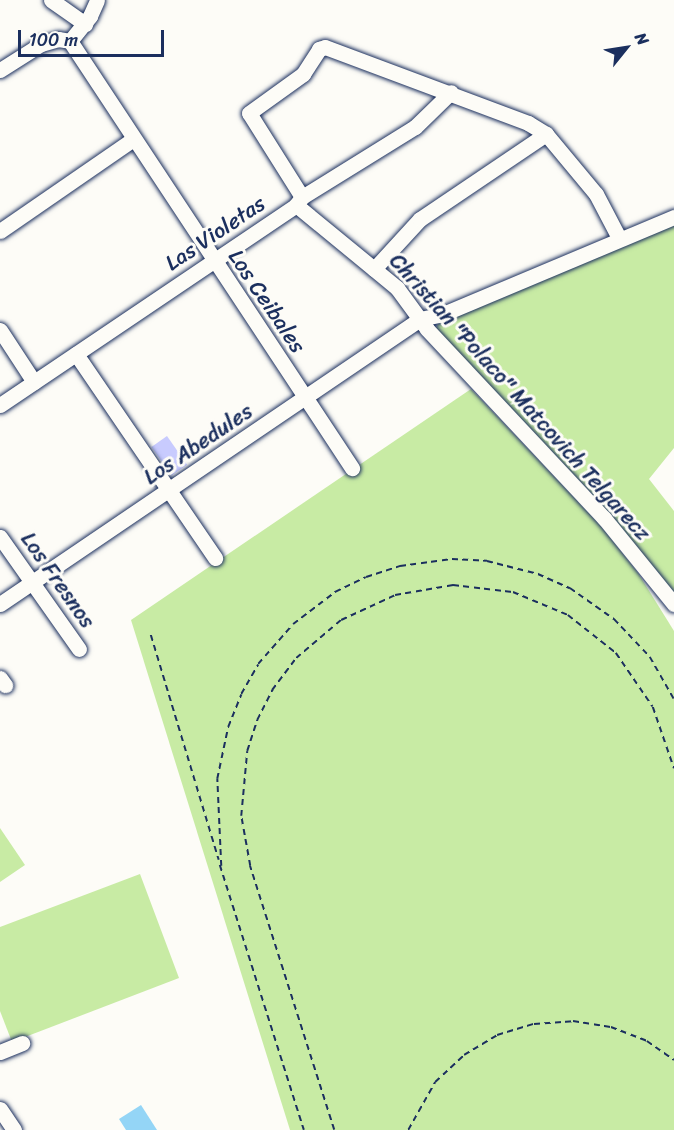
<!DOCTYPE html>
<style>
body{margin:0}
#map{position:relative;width:674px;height:1130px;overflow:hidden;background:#fdfcf7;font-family:Sriracha,sans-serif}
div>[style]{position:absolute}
.green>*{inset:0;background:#c8eba4}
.water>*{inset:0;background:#94d5f6}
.building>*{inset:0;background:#c8cbfe;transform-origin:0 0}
.path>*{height:1.5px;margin-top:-0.75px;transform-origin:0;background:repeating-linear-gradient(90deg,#1b2f5e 0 6px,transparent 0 10.5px)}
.roads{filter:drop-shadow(0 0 2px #1b2f5e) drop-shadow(0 0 2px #1b2f5e)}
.minor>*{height:15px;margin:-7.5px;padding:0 7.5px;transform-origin:7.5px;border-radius:7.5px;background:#fdfcf7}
span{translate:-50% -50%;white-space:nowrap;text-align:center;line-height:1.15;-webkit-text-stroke:6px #fdfcf7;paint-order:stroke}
.street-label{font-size:22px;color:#1b2f5e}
.north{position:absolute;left:596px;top:18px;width:60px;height:60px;-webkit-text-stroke:4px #fdfcf7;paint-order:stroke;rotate:60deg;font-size:16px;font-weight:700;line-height:24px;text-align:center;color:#1b2f5e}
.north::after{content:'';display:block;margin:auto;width:21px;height:27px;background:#1b2f5e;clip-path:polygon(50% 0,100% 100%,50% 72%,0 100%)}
.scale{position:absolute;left:18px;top:30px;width:146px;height:27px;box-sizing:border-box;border:3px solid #1b2f5e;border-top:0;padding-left:8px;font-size:18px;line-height:21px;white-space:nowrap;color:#1b2f5e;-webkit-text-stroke:4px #fdfcf7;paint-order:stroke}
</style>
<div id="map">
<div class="green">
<div style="clip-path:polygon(674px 223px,674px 448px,649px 479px,674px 511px,674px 593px,592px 494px,436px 329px,438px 324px,471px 308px)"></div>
<div style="clip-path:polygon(471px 389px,600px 525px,638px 573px,674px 631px,674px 1130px,290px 1130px,131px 620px)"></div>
<div style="clip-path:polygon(0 828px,25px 865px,0 882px)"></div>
<div style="clip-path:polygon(140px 874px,179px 978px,12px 1042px,0 1011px,0 927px)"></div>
</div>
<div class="water">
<div style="clip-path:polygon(141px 1105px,157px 1130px,126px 1130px,119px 1119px)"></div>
</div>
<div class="building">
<div style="left:167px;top:436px;width:35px;height:19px;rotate:55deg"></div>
</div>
<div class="path">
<div style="left:151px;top:635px;width:235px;rotate:73.2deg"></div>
<div style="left:220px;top:865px;width:278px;rotate:72.4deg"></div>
<div style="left:221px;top:866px;width:87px;rotate:-92.6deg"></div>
<div style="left:217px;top:779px;width:53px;rotate:-78.1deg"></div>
<div style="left:228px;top:727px;width:35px;rotate:-68deg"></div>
<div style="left:241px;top:694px;width:34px;rotate:-60deg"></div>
<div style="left:258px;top:664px;width:53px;rotate:-48.8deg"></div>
<div style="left:293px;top:624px;width:53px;rotate:-37.3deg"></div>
<div style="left:335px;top:592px;width:34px;rotate:-26deg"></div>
<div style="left:366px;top:577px;width:36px;rotate:-18deg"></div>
<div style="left:400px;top:566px;width:52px;rotate:-7.7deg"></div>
<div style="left:452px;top:559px;width:35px;rotate:3deg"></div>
<div style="left:487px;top:561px;width:53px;rotate:14.3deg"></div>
<div style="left:538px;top:574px;width:35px;rotate:24deg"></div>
<div style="left:570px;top:588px;width:54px;rotate:35.2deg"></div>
<div style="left:614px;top:619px;width:52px;rotate:46.5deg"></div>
<div style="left:650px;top:657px;width:48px;rotate:60.3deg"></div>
<div style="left:334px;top:1130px;width:277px;rotate:-107.7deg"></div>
<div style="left:250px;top:866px;width:51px;rotate:-100.2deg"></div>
<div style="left:241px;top:816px;width:65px;rotate:-84.7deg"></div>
<div style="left:247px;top:751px;width:33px;rotate:-72deg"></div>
<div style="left:257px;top:720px;width:34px;rotate:-63deg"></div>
<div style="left:272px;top:690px;width:40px;rotate:-53deg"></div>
<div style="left:296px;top:658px;width:59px;rotate:-40.2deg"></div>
<div style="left:341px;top:620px;width:60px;rotate:-24.8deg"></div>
<div style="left:395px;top:595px;width:59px;rotate:-9.8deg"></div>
<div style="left:453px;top:585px;width:60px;rotate:6.7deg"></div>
<div style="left:513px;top:592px;width:60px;rotate:22.7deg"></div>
<div style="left:568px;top:615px;width:61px;rotate:38.4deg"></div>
<div style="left:616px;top:653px;width:65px;rotate:55.6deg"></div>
<div style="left:653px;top:707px;width:65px;rotate:71deg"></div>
<div style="left:408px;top:1130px;width:55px;rotate:-60.6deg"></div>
<div style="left:435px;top:1082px;width:40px;rotate:-43deg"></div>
<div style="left:464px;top:1055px;width:39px;rotate:-31deg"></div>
<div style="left:497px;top:1035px;width:39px;rotate:-17deg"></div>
<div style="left:534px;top:1024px;width:39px;rotate:-4deg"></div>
<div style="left:573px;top:1021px;width:38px;rotate:9deg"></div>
<div style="left:611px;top:1027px;width:39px;rotate:21deg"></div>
<div style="left:647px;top:1041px;width:33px;rotate:35deg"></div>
</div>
<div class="roads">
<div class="minor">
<div style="left:51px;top:0;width:42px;rotate:35.2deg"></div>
<div style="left:70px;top:41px;width:32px;rotate:-51deg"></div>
<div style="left:90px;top:16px;width:17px;rotate:-66deg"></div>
<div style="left:0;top:70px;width:49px;rotate:-32.4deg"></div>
<div style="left:41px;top:44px;width:18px;rotate:-16deg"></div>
<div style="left:58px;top:39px;width:12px;rotate:9deg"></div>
<div style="left:70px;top:41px;width:512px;rotate:56.56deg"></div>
<div style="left:302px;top:197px;width:99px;rotate:-122.2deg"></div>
<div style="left:249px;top:113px;width:67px;rotate:-35.8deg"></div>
<div style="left:303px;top:74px;width:30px;rotate:-57deg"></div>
<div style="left:319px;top:49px;width:6px;rotate:-18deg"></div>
<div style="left:325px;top:47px;width:217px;rotate:20.5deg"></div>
<div style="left:528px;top:123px;width:21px;rotate:31deg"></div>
<div style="left:546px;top:134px;width:78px;rotate:50.2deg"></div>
<div style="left:596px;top:194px;width:50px;rotate:62.4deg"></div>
<div style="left:296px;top:205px;width:131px;rotate:39.4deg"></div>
<div style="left:397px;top:288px;width:51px;rotate:53.8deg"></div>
<div style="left:427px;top:329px;width:259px;rotate:46.9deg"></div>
<div style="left:604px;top:518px;width:111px;rotate:50.9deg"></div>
<div style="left:0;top:231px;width:160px;rotate:-34.6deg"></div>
<div style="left:374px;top:269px;width:68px;rotate:-47.4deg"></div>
<div style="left:420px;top:219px;width:152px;rotate:-34deg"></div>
<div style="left:0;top:330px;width:62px;rotate:56.8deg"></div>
<div style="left:76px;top:354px;width:247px;rotate:55.7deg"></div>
<div style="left:0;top:405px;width:357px;rotate:-34deg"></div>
<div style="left:296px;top:205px;width:10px;rotate:-53deg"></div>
<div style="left:302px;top:197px;width:133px;rotate:-31.8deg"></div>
<div style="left:415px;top:127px;width:50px;rotate:-44.2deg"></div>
<div style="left:0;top:537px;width:137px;rotate:54.8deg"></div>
<div style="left:0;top:604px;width:508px;rotate:-34.16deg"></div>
<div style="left:420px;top:319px;width:24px;rotate:-12deg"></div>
<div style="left:443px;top:314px;width:251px;rotate:-22.8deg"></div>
<div style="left:0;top:678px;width:9px;rotate:54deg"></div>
<div style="left:0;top:1052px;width:24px;rotate:-22deg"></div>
<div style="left:0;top:1109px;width:25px;rotate:56deg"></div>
</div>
</div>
<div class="street-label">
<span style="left:215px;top:233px;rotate:-34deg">Las Violetas</span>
<span style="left:267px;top:301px;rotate:56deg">Los Ceibales</span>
<span style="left:520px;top:397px;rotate:48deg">Christian "Polaco" Matcovich Telgarecz</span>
<span style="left:198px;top:444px;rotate:-34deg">Los Abedules</span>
<span style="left:58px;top:580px;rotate:55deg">Los Fresnos</span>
</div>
<div class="north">N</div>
<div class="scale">100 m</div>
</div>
